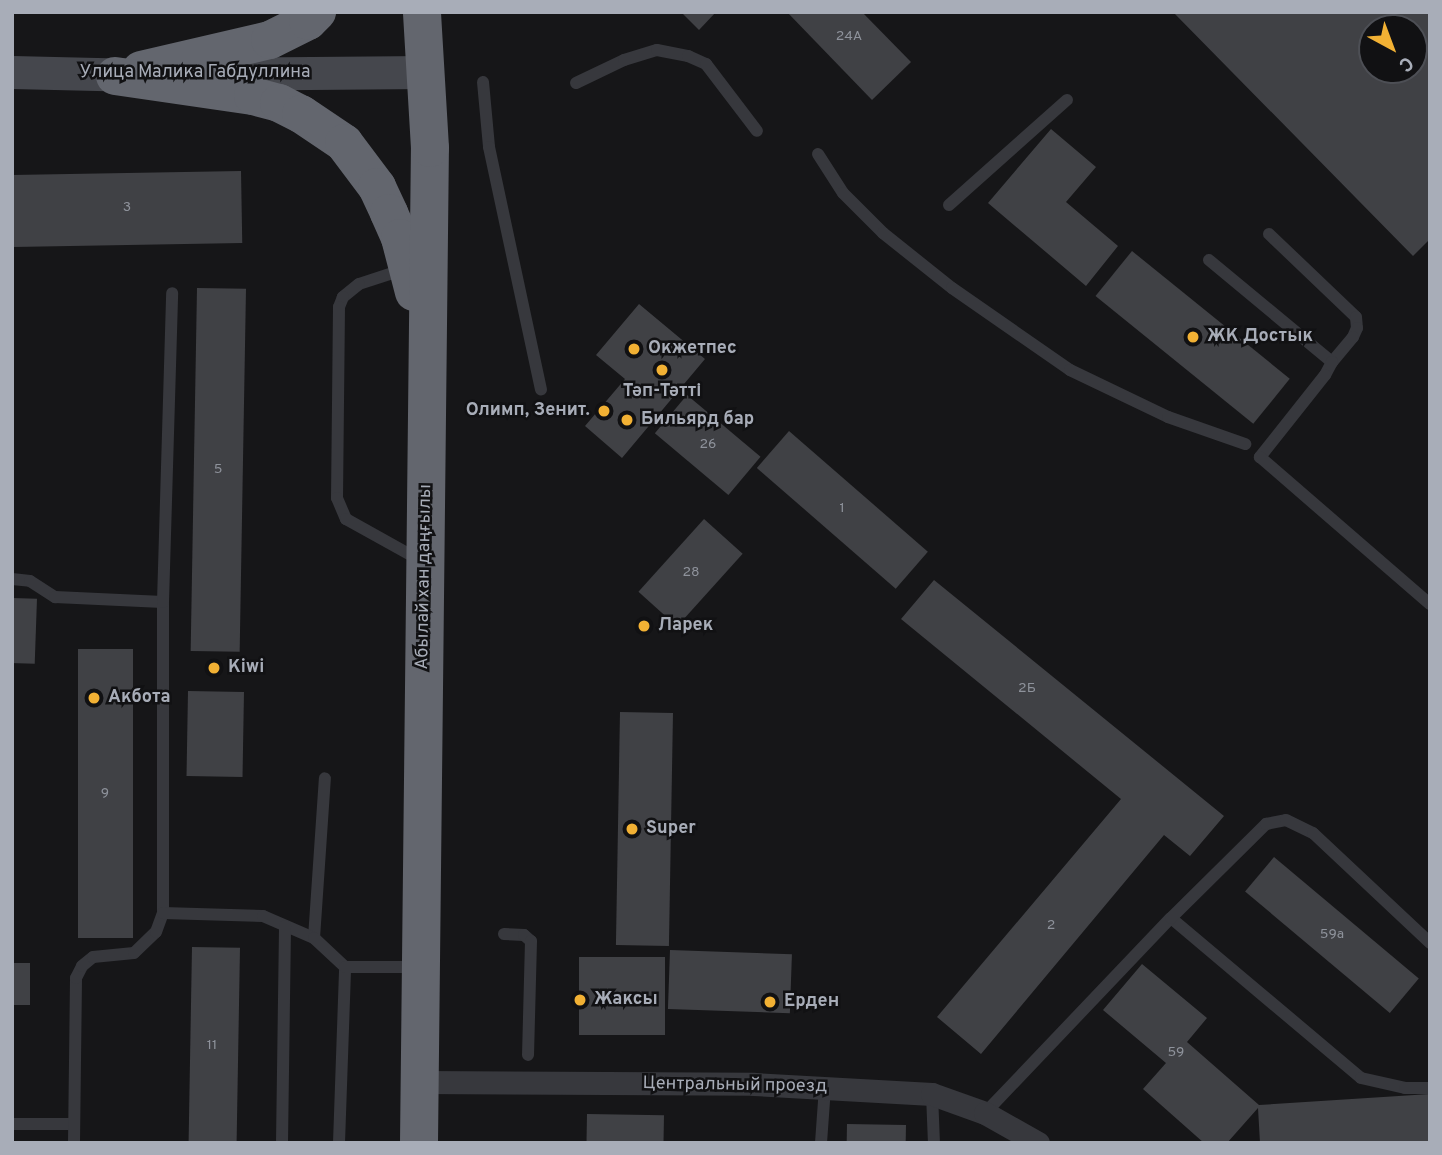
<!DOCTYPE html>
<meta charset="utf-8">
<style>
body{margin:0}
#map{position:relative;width:1442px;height:1155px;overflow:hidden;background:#161618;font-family:Overpass,sans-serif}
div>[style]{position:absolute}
.building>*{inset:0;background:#404145;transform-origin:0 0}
.lane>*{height:12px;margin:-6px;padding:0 6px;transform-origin:6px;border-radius:6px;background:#37383d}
.street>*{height:23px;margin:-11.5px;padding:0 11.5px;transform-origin:11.5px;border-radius:11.5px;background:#37383d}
.secondary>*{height:33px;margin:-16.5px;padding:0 16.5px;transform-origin:16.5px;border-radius:16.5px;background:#45474d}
.highway>*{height:38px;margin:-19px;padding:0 19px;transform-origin:19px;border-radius:19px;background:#63666e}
.dots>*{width:19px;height:19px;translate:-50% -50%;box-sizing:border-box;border:4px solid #111113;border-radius:50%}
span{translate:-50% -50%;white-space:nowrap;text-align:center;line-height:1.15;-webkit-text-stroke:5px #111113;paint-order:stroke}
.number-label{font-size:14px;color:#8e929b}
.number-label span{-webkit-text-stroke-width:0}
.street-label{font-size:18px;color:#a8adb8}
.poi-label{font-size:18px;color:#a8adb8;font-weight:700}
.left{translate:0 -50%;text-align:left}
.right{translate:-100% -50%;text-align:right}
.frame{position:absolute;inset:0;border:14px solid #a8adb8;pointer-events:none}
.north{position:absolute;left:1358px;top:14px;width:70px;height:70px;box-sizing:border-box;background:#111113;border:2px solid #4d4f55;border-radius:50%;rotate:139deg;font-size:19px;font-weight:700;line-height:28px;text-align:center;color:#a8adb8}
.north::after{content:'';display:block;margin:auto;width:24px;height:32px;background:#f2b134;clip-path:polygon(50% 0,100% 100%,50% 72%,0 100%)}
</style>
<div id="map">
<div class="building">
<div style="clip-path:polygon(681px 12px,716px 12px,699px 30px)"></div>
<div style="clip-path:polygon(787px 12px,862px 12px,911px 62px,872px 100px)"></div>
<div style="clip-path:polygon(evenodd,1173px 12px,1430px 12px,1430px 239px,1413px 256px,1173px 12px,1372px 28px,1414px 28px,1414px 70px,1372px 70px,1372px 28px)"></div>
<div style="clip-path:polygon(1051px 129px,1096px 167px,1066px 202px,1118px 246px,1086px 286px,988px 203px)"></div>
<div style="left:241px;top:171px;width:72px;height:229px;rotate:89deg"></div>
<div style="left:1132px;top:251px;width:203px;height:58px;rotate:39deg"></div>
<div style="left:197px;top:288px;width:49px;height:363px;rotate:1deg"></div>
<div style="clip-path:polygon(639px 304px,705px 359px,622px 458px,585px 426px,625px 379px,596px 355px)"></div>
<div style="left:687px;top:395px;width:96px;height:50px;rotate:40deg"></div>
<div style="left:789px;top:431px;width:184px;height:49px;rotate:41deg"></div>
<div style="left:704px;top:519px;width:52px;height:98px;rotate:42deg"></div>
<div style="clip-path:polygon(934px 580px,1224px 816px,1190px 856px,1164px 835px,981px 1054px,937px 1017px,1121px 799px,901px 619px)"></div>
<div style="left:12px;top:598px;width:25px;height:65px;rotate:2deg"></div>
<div style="left:78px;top:649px;width:55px;height:289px"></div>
<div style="left:188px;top:691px;width:56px;height:85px;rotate:1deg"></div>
<div style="left:620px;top:712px;width:53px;height:233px;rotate:1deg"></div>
<div style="left:1274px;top:857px;width:189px;height:45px;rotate:40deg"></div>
<div style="left:192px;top:947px;width:48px;height:196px;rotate:1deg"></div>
<div style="left:670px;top:950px;width:122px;height:59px;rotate:2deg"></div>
<div style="left:665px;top:957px;width:78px;height:86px;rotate:90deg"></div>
<div style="left:12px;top:963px;width:18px;height:42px"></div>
<div style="clip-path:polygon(1142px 964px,1207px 1018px,1187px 1042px,1259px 1105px,1430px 1094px,1430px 1143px,1260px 1143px,1258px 1108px,1227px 1143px,1204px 1143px,1143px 1089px,1166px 1063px,1103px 1010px)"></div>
<div style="left:587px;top:1114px;width:77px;height:29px;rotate:1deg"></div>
<div style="left:847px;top:1124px;width:59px;height:19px;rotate:1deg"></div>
</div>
<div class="lane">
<div style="left:483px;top:82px;width:65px;rotate:84.7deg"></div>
<div style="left:489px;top:147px;width:248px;rotate:77.9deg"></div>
<div style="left:576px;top:83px;width:53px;rotate:-25.6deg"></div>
<div style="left:624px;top:60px;width:34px;rotate:-17deg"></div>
<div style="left:657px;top:50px;width:32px;rotate:11deg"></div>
<div style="left:688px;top:56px;width:20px;rotate:24deg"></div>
<div style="left:706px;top:64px;width:84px;rotate:52.7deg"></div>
<div style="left:818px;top:154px;width:46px;rotate:57.3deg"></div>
<div style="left:843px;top:193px;width:57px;rotate:45deg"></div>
<div style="left:883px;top:233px;width:88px;rotate:38.6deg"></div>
<div style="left:952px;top:288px;width:144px;rotate:34.8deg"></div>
<div style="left:1070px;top:370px;width:109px;rotate:25.6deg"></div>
<div style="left:1168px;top:417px;width:82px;rotate:19.3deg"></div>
<div style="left:949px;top:205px;width:158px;rotate:-41.7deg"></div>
<div style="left:1269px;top:234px;width:120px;rotate:43.7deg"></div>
<div style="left:1356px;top:317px;width:11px;rotate:85deg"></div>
<div style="left:1357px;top:328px;width:10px;rotate:114deg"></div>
<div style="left:1353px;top:337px;width:33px;rotate:130deg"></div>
<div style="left:1209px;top:260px;width:160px;rotate:39.7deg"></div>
<div style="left:1332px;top:362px;width:15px;rotate:118deg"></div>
<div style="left:1325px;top:375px;width:105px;rotate:128.4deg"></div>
<div style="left:1260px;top:457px;width:225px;rotate:40.9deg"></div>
<div style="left:405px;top:269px;width:48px;rotate:161.9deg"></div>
<div style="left:359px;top:284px;width:21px;rotate:141deg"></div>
<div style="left:343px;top:297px;width:11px;rotate:112deg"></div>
<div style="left:339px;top:307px;width:191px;rotate:90.6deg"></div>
<div style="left:337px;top:498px;width:23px;rotate:67deg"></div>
<div style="left:346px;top:519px;width:82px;rotate:29.1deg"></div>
<div style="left:12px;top:579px;width:18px;rotate:6deg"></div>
<div style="left:30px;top:581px;width:30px;rotate:33deg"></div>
<div style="left:55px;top:597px;width:108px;rotate:2.7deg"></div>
<div style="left:163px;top:913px;width:311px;rotate:-90deg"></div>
<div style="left:163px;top:602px;width:309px;rotate:-88.3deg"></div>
<div style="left:1171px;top:918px;width:248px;rotate:40.1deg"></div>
<div style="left:1361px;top:1078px;width:45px;rotate:12.8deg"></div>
<div style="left:1405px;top:1088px;width:25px"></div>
<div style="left:504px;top:934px;width:20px;rotate:3deg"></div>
<div style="left:524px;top:935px;width:9px;rotate:41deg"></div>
<div style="left:531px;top:941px;width:114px;rotate:91.5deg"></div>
<div style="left:314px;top:938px;width:160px;rotate:-86.1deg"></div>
<div style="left:932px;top:1094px;width:49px;rotate:87.7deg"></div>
<div style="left:985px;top:1113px;width:269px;rotate:-46.4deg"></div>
<div style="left:1171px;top:918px;width:134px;rotate:-44.7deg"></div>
<div style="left:1266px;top:824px;width:20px;rotate:-11deg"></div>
<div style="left:1286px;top:820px;width:30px;rotate:26deg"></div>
<div style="left:1313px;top:833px;width:161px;rotate:43.2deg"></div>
<div style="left:12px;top:1124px;width:62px"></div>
<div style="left:74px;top:1143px;width:165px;rotate:-89.3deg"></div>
<div style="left:76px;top:978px;width:13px;rotate:-63deg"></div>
<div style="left:82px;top:966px;width:14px;rotate:-39deg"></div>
<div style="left:93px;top:957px;width:41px;rotate:-5.6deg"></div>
<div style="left:134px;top:953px;width:30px;rotate:-44deg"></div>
<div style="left:156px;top:932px;width:20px;rotate:-70deg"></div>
<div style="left:163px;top:913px;width:100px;rotate:1.7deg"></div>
<div style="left:263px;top:916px;width:56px;rotate:23.3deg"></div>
<div style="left:314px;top:938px;width:42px;rotate:43.1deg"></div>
<div style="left:282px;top:1143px;width:217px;rotate:-89.2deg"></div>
<div style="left:339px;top:1143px;width:176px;rotate:-88deg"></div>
<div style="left:345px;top:967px;width:72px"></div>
<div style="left:821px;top:1143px;width:56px;rotate:-85.9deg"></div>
</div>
<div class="street">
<div style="left:420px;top:1082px;width:334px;rotate:0.3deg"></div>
<div style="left:754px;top:1084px;width:178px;rotate:3.2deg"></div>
<div style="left:932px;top:1094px;width:56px;rotate:19.7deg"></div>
<div style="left:985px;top:1113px;width:61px;rotate:29.5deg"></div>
</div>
<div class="secondary">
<div style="left:12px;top:72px;width:127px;rotate:1.4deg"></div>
<div style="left:190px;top:74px;width:235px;rotate:-0.5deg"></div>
</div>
<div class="highway">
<div style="left:141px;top:70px;width:132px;rotate:-13.1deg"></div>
<div style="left:270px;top:40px;width:42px;rotate:-26.6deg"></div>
<div style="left:308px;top:21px;width:13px;rotate:-45deg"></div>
<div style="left:115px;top:76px;width:139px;rotate:8.2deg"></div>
<div style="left:253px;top:96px;width:27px;rotate:15deg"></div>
<div style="left:279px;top:103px;width:25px;rotate:27deg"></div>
<div style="left:301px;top:114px;width:52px;rotate:34deg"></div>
<div style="left:344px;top:143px;width:55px;rotate:53.1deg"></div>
<div style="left:377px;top:187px;width:29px;rotate:65deg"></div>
<div style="left:389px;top:213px;width:27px;rotate:66deg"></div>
<div style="left:400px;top:238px;width:56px;rotate:75.5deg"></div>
<div style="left:419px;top:1143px;width:995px;rotate:-89.37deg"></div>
<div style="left:430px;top:148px;width:136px;rotate:-93.4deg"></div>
</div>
<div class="dots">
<div style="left:1193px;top:337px;background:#f2b134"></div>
<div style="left:634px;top:349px;background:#f2b134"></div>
<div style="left:662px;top:370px;background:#f2b134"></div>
<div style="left:604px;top:411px;background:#f2b134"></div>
<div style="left:627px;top:420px;background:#f2b134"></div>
<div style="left:644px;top:626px;background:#f2b134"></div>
<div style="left:214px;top:668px;background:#f2b134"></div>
<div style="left:94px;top:698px;background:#f2b134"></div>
<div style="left:632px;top:829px;background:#f2b134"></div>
<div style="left:580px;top:1000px;background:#f2b134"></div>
<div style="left:770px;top:1002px;background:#f2b134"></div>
</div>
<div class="number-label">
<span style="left:849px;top:37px">24А</span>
<span style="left:127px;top:208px">3</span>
<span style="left:708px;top:445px">26</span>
<span style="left:218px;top:470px">5</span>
<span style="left:842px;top:509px">1</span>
<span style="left:691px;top:573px">28</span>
<span style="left:1027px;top:689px">2Б</span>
<span style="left:105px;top:794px">9</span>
<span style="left:1051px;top:926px">2</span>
<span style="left:1332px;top:935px">59а</span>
<span style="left:212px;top:1046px">11</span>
<span style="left:1176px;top:1053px">59</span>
</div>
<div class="street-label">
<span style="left:195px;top:73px">Улица Малика Габдуллина</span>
<span style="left:425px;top:577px;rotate:-89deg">Абылай хан даңғылы</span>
<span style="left:735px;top:1086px;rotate:1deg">Центральный проезд</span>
</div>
<div class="poi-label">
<span class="left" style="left:1207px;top:337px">ЖК Достык</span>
<span class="left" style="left:648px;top:349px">Окжетпес</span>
<span style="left:662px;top:392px">Тәп-Тәтті</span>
<span class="right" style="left:590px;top:411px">Олимп, Зенит.</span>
<span class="left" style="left:641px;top:420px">Бильярд бар</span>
<span class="left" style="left:658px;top:626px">Ларек</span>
<span class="left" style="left:228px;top:668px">Kiwi</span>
<span class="left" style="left:108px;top:698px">Акбота</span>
<span class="left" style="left:646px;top:829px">Super</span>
<span class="left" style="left:594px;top:1000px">Жаксы</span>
<span class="left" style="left:784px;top:1002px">Ерден</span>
</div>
<div class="frame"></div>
<div class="north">С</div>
</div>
